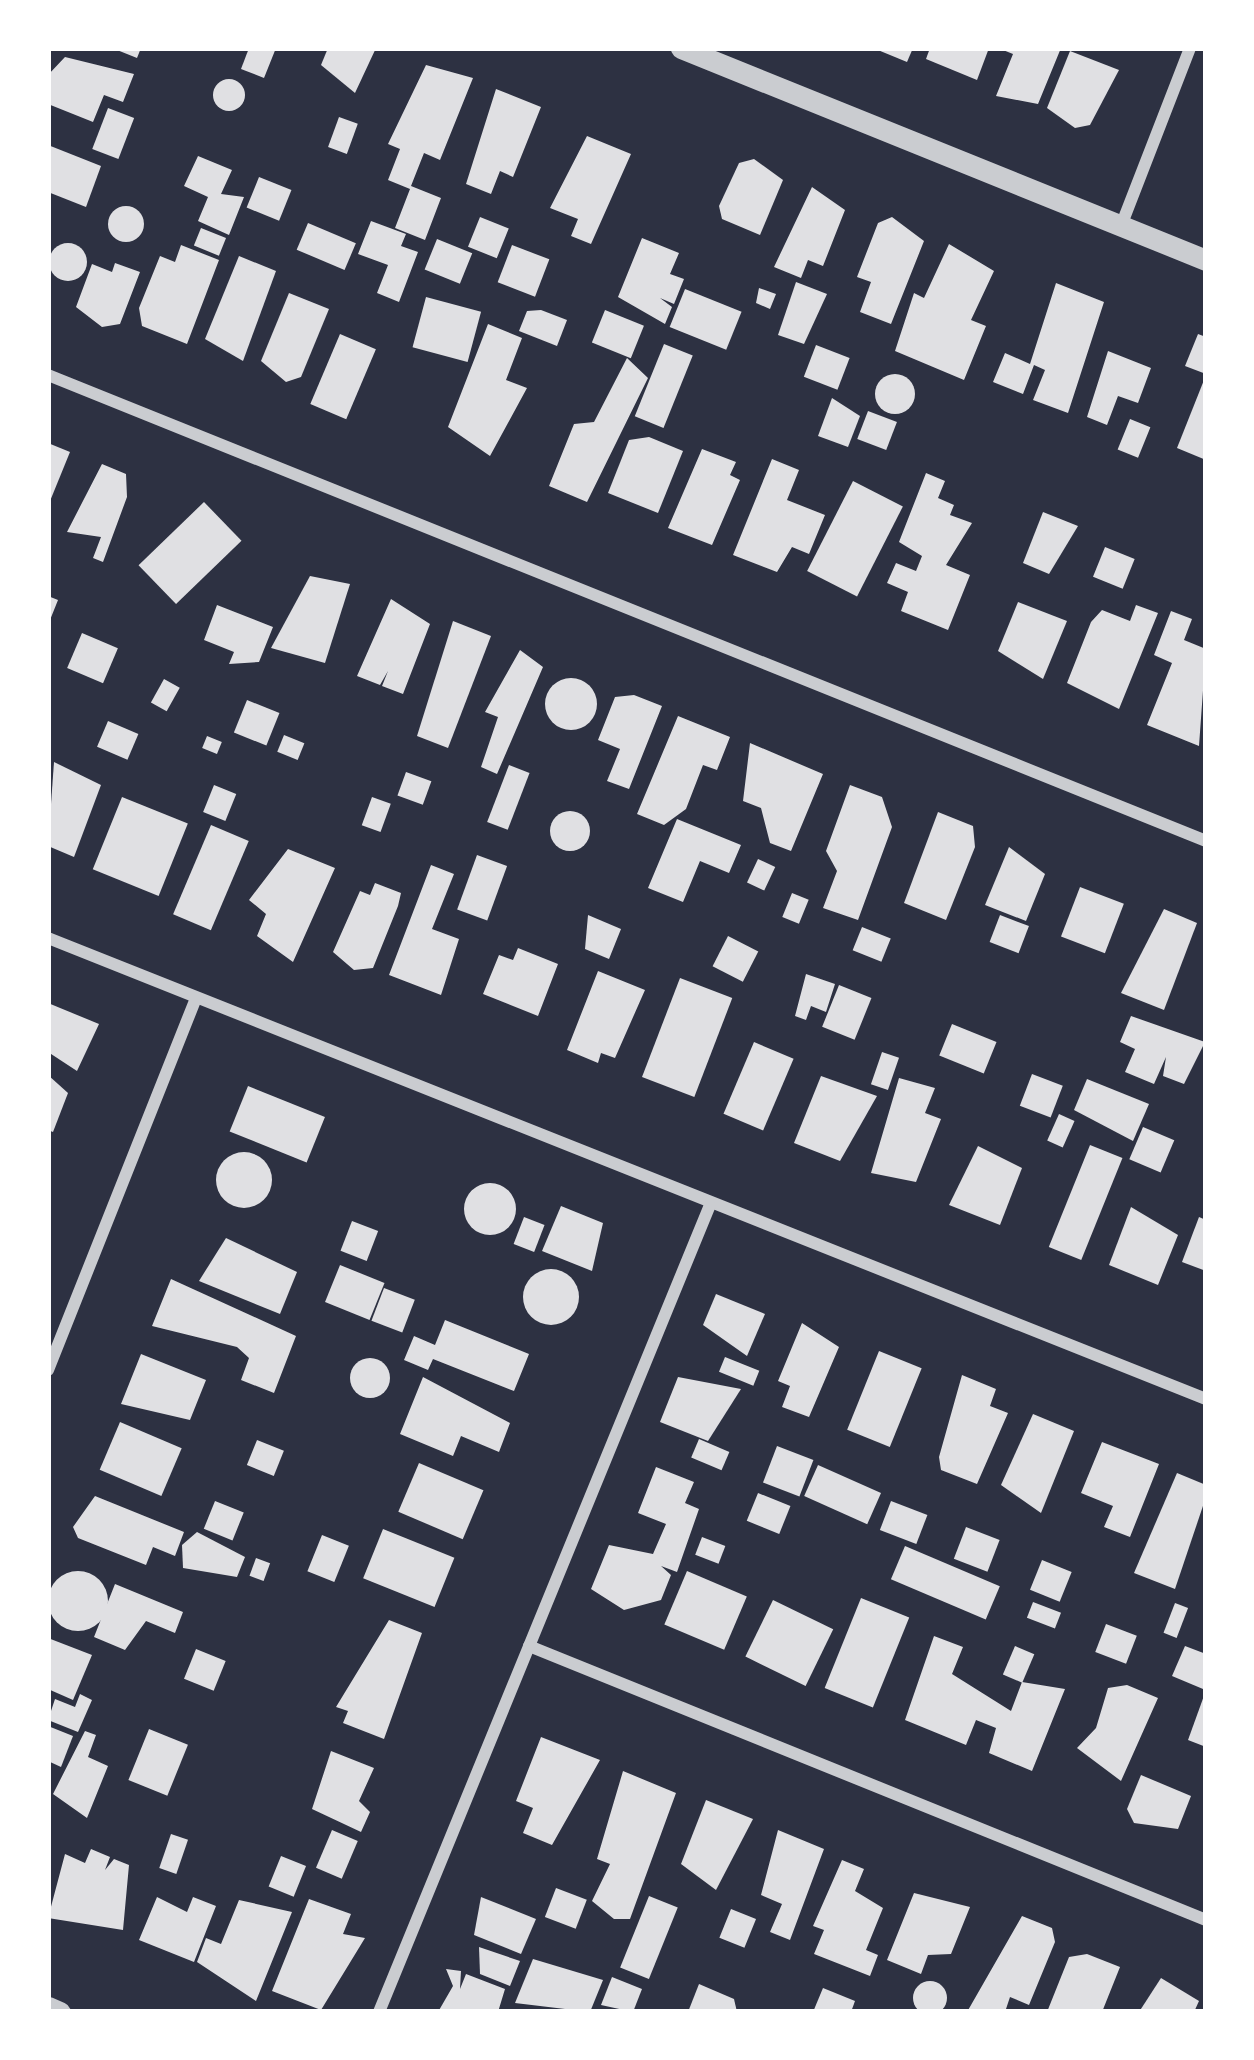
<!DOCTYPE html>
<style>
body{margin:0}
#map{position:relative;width:1254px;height:2060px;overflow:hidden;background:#2d3142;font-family:Arial,sans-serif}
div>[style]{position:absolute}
.building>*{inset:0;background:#e0e0e3;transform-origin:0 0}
.round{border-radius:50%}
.minor>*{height:12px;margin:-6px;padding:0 6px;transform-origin:6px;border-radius:6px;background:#caccd0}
.tertiary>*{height:21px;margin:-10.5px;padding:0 10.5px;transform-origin:10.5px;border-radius:10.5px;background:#caccd0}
span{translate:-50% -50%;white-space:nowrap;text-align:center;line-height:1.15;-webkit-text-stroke:10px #fff;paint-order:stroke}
.frame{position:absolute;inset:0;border:51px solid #fff;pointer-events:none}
</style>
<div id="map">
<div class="building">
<div style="clip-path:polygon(112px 48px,141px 48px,137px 58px)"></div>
<div style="clip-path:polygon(249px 48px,276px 48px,264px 78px,241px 69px)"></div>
<div style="clip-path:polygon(328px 48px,376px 48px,355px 93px,321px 65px)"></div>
<div style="clip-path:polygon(873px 48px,913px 48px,907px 62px)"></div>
<div style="clip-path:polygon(930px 48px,989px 48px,977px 80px,926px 59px)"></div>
<div style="clip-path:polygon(998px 48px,1061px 48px,1038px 104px,996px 96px,1013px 54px)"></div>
<div style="clip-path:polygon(1070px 51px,1119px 70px,1090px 125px,1075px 128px,1047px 108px)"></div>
<div style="clip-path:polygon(65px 57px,134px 74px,123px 102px,104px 95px,93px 122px,48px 104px,48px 75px)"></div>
<div style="clip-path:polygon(426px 65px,473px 78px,440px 160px,424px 153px,411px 186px,441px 198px,425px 240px,395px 228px,410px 189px,388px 180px,400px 149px,388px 144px)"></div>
<div class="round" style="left:213px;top:79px;width:32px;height:32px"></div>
<div style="clip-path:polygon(496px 89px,541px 107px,513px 177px,500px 171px,491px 194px,466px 184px)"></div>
<div style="left:108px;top:108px;width:28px;height:44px;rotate:21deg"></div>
<div style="left:339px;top:117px;width:20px;height:32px;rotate:20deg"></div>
<div style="clip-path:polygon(587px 136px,631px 154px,591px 244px,571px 236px,578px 219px,550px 208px)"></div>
<div style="clip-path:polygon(48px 145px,101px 166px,86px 207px,48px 192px)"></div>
<div style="clip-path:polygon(198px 156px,232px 170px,221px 194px,244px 197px,229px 235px,198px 221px,208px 197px,184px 186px)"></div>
<div style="clip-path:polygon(754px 159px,783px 180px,760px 235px,722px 219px,719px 206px,739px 163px)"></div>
<div style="left:259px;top:177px;width:35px;height:33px;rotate:22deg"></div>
<div style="clip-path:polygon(812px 187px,845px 210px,823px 266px,808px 260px,801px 278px,774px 267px)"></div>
<div class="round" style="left:108px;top:206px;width:36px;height:36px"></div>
<div style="left:480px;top:217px;width:31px;height:32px;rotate:22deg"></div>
<div style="clip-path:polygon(892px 217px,924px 241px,891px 324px,860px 312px,871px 282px,857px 277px,878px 223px)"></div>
<div style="clip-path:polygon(371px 221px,406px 234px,401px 246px,418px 252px,399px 302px,377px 293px,388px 265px,358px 254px)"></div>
<div style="left:308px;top:223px;width:52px;height:29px;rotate:23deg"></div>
<div style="left:201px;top:228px;width:27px;height:19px;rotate:22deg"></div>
<div style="clip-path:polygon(642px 238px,679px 253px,670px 274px,684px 279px,674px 304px,660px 298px,672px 307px,665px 324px,618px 297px)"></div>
<div style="left:437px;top:239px;width:38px;height:33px;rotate:22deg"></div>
<div class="round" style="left:49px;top:243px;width:38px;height:38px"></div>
<div style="clip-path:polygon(949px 244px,994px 271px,971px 320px,986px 326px,964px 380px,895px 351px,914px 293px,924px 298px)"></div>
<div style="clip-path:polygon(181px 245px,219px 260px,187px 344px,142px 326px,139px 308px,160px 256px,175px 262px)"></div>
<div style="left:512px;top:245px;width:40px;height:40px;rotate:21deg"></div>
<div style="clip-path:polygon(239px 256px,276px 271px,243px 361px,205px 339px)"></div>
<div style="clip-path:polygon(115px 263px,140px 272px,120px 324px,102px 327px,76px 307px,92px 264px,112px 272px)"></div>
<div style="clip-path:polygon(796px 282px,827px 294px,804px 344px,778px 335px)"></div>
<div style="clip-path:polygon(1056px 283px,1104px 302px,1068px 413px,1033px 400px,1045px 370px,1034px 365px,1023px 394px,993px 382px,1005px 353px,1030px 364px)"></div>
<div style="clip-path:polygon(759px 288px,776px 294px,770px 309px,756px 303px)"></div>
<div style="left:685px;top:289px;width:61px;height:41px;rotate:22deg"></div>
<div style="clip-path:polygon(289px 293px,329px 309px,301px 377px,286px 382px,261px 361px)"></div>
<div style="left:426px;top:297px;width:57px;height:52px;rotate:15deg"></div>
<div style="clip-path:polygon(541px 310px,567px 320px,557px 346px,519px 331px,527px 311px)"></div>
<div style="left:605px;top:310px;width:42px;height:35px;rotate:22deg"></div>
<div style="clip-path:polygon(488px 324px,522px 338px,506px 380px,527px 388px,490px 456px,448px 427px)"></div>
<div style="left:340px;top:334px;width:39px;height:76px;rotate:23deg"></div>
<div style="clip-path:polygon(1198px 334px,1206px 337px,1206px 374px,1185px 366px)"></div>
<div style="left:664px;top:344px;width:31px;height:78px;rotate:22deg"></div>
<div style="left:816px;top:345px;width:36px;height:34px;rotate:21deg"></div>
<div style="clip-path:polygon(1108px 351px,1151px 368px,1138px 403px,1118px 396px,1107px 425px,1087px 417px)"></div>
<div style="clip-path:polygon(627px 358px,648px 378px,587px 502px,549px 486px,574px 424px,594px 422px)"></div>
<div class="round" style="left:875px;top:374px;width:40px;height:40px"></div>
<div style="clip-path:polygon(1206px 375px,1206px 460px,1177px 448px)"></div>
<div style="clip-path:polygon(832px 398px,860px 416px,848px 447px,818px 436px)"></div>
<div style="left:868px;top:411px;width:31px;height:30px;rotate:21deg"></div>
<div style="left:1130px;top:419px;width:22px;height:33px;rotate:22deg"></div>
<div style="clip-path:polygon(649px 437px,683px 451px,658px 513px,608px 493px,629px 440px)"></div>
<div style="clip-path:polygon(48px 443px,70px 452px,48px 506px)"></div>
<div style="clip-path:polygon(702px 449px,736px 462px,730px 475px,740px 480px,712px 545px,668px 528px)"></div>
<div style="clip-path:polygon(772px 459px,799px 470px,787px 500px,825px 515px,809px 554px,792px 547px,777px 572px,733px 555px)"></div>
<div style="clip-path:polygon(102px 464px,126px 474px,127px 497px,103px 562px,93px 558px,101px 537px,67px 532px)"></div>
<div style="clip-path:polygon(926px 473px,945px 481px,938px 498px,954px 505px,950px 515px,972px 523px,946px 565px,970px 575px,948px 630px,901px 611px,908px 592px,887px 583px,896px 563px,916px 571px,922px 556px,899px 542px)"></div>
<div style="left:853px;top:481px;width:56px;height:101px;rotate:27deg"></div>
<div style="left:204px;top:502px;width:54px;height:91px;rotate:46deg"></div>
<div style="clip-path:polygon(1043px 512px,1078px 526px,1049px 574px,1023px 563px)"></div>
<div style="left:1105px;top:547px;width:32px;height:32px;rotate:22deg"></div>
<div style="clip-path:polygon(310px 576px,350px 584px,325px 663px,271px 648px)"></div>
<div style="clip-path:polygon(48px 596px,58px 600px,48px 625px)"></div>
<div style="clip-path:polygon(391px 599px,430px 624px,403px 694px,382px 686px,388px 671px,380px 685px,357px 676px)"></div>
<div style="clip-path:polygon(1018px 602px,1067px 621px,1043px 679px,998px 651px)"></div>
<div style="clip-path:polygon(217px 605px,273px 627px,259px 662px,229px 664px,234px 652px,204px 640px)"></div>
<div style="clip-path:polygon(1136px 605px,1158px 613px,1119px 709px,1067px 683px,1091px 622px,1102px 610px,1130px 621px)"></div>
<div style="clip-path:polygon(1171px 611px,1192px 619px,1184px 640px,1206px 649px,1199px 746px,1147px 725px,1172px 663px,1154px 655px)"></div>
<div style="clip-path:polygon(453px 621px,491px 636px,448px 748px,417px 736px)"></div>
<div style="left:82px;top:633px;width:39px;height:38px;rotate:23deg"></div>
<div style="clip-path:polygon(520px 650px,543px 667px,497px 774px,481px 767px,498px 717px,485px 712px)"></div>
<div class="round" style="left:545px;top:678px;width:52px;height:52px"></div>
<div style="left:164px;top:679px;width:18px;height:27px;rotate:29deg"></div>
<div style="clip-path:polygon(634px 695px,662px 706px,629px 789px,607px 781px,620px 749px,598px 740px,615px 697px)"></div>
<div style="left:247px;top:700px;width:35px;height:35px;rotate:22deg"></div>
<div style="clip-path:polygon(678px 716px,730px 737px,717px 770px,703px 765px,686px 809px,664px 825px,637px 814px)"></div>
<div style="left:108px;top:721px;width:33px;height:28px;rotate:23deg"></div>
<div style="left:284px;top:735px;width:22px;height:18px;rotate:22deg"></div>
<div style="left:207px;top:736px;width:16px;height:13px;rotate:22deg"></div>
<div style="clip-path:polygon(750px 743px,823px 774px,791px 851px,770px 843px,761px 808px,743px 801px)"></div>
<div style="clip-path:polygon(54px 762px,101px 785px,74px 857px,48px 846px)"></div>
<div style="left:509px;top:765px;width:22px;height:61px;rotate:21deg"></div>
<div style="left:406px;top:772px;width:27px;height:25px;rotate:20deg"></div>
<div style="left:214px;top:785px;width:24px;height:29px;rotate:22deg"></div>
<div style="clip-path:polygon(850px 785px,882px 797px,892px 827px,858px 920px,823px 908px,837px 871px,826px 851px)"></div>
<div style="left:122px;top:797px;width:71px;height:78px;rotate:22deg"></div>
<div style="left:372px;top:797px;width:20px;height:30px;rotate:20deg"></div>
<div class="round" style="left:550px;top:811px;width:40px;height:40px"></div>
<div style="clip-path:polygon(938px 812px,973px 826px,975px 847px,946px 920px,904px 903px)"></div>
<div style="clip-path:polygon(677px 819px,741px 845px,729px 873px,700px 861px,683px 902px,648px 888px)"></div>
<div style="left:211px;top:825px;width:41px;height:97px;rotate:23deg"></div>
<div style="clip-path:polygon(1009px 847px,1045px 874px,1026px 921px,985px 905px)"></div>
<div style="clip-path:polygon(288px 849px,335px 868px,293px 962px,257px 936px,266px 914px,249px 900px)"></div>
<div style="left:477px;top:855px;width:32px;height:58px;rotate:20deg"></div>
<div style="left:758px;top:859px;width:19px;height:26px;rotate:25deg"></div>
<div style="clip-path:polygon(431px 865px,454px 874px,432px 929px,459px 939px,441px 995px,389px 975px)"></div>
<div style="clip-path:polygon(375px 883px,401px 893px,398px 906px,373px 968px,354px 970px,333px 952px,360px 891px,370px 895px)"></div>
<div style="left:1080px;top:887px;width:47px;height:53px;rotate:21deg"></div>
<div style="left:792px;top:893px;width:18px;height:26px;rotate:22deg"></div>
<div style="clip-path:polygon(1164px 909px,1197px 923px,1164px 1010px,1121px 993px)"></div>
<div style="clip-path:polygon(588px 915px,621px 929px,609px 959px,585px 949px)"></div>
<div style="left:1000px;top:915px;width:31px;height:29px;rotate:21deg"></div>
<div style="left:862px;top:927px;width:31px;height:25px;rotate:22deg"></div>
<div style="left:728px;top:936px;width:34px;height:34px;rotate:27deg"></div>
<div style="clip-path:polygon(518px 948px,558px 964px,538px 1016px,483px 994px,499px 955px,513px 960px)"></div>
<div style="clip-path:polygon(598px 971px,645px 990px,615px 1058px,601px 1053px,598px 1063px,567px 1050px)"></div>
<div style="clip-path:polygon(806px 974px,835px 984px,826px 1012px,811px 1006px,806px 1020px,795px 1016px)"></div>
<div style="left:680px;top:978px;width:56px;height:106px;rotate:21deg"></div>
<div style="left:839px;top:985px;width:35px;height:45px;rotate:22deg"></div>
<div style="clip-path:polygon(48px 1003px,99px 1024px,77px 1071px,48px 1052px)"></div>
<div style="clip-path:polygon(1131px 1016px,1205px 1042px,1184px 1084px,1163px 1076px,1166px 1057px,1154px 1084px,1125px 1072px,1135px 1049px,1120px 1042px)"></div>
<div style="left:952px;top:1024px;width:48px;height:34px;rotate:22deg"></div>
<div style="left:754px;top:1042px;width:43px;height:78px;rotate:23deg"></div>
<div style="left:882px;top:1052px;width:18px;height:34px;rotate:19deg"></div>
<div style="left:1032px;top:1074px;width:33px;height:34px;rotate:21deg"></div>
<div style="clip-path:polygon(48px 1075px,68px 1093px,53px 1132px,48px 1130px)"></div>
<div style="clip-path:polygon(821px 1076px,877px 1096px,840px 1161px,794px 1143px)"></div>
<div style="clip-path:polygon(899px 1078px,935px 1088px,925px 1113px,941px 1119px,916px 1182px,871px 1173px)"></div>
<div style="clip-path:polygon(1087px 1079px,1149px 1104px,1133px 1141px,1074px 1110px)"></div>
<div style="left:248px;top:1086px;width:83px;height:49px;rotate:22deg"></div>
<div style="left:1059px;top:1114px;width:17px;height:29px;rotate:24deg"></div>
<div style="left:1143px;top:1127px;width:34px;height:35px;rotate:23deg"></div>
<div style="left:1090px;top:1145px;width:35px;height:110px;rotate:22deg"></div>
<div style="clip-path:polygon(978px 1146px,1022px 1168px,1000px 1225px,949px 1205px)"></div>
<div class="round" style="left:216px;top:1152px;width:56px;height:56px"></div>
<div class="round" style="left:464px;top:1183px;width:52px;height:52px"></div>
<div style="clip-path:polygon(561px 1206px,603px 1223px,592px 1271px,542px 1251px)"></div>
<div style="clip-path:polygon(1131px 1207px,1178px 1235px,1158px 1285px,1109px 1265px)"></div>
<div style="left:524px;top:1217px;width:22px;height:29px;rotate:21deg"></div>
<div style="clip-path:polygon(1199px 1217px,1206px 1220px,1206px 1271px,1182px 1262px)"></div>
<div style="left:352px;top:1221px;width:28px;height:32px;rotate:21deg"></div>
<div style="clip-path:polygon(226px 1238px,297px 1272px,280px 1314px,199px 1281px)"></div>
<div style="left:340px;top:1265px;width:48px;height:40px;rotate:22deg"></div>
<div class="round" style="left:523px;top:1269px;width:56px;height:56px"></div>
<div style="clip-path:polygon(171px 1279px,296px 1336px,274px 1393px,241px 1380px,249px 1358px,237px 1347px,152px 1326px)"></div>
<div style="left:384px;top:1288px;width:33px;height:35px;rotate:21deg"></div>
<div style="clip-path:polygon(716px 1294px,765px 1314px,747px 1356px,703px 1325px)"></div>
<div style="clip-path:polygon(445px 1320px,529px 1354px,514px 1391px,433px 1359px,428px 1370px,404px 1360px,414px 1336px,435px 1345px)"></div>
<div style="clip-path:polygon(802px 1323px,839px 1347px,809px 1417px,782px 1407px,790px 1386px,778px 1381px)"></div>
<div style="left:879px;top:1351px;width:46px;height:85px;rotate:22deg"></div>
<div style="clip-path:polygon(141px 1354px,206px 1380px,190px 1420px,121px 1404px)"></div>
<div style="left:725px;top:1357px;width:37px;height:16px;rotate:22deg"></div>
<div class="round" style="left:350px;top:1358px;width:40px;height:40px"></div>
<div style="clip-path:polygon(962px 1375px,996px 1389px,990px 1406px,1008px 1413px,977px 1484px,941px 1470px,939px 1457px)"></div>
<div style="clip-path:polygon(423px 1377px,510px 1423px,499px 1452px,461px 1436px,453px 1456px,400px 1434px)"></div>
<div style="clip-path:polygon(678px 1377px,741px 1389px,708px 1441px,660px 1422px)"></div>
<div style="clip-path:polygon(1033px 1414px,1074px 1431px,1041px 1513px,1001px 1485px)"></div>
<div style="left:120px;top:1422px;width:67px;height:52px;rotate:23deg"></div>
<div style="left:699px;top:1439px;width:33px;height:20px;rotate:23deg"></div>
<div style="left:257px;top:1440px;width:29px;height:27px;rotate:22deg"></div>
<div style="clip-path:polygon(1102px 1442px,1159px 1464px,1130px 1537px,1104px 1527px,1113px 1506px,1081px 1493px)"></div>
<div style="left:777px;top:1446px;width:39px;height:39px;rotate:21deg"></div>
<div style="left:419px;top:1463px;width:70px;height:53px;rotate:23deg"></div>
<div style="left:818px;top:1465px;width:69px;height:34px;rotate:24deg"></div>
<div style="clip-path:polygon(656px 1467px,694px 1482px,685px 1503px,699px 1509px,677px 1572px,661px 1566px,671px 1575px,661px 1600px,624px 1610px,591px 1589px,609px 1545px,653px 1554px,666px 1524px,638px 1513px)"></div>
<div style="clip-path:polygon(1177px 1473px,1206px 1485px,1206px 1497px,1175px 1589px,1134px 1573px)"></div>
<div style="left:758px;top:1493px;width:35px;height:30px;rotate:22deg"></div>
<div style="clip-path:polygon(95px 1496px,184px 1532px,175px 1556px,153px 1547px,146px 1565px,78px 1538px,73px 1527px)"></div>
<div style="left:215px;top:1501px;width:31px;height:30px;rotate:22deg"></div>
<div style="left:891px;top:1501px;width:39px;height:31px;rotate:21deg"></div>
<div style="left:966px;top:1527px;width:36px;height:34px;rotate:21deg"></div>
<div style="left:383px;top:1529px;width:77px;height:53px;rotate:22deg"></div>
<div style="clip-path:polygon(197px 1532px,245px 1557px,237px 1577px,183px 1568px,182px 1545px)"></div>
<div style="left:322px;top:1535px;width:29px;height:39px;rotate:22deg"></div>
<div style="left:702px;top:1537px;width:25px;height:19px;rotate:21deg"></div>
<div style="left:905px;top:1546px;width:103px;height:36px;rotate:23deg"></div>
<div style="left:256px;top:1558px;width:15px;height:19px;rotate:20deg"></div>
<div style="left:1042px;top:1560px;width:32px;height:32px;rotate:22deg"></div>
<div class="round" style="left:48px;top:1571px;width:60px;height:60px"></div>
<div style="left:687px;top:1571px;width:65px;height:58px;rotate:23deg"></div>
<div style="clip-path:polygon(115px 1584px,183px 1612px,175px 1633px,146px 1621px,125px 1650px,94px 1637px)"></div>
<div style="left:861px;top:1598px;width:52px;height:97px;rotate:22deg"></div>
<div style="left:773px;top:1600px;width:67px;height:63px;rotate:26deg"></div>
<div style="left:1033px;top:1602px;width:30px;height:17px;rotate:21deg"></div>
<div style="left:1175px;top:1603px;width:14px;height:32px;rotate:21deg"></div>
<div style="clip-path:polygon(389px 1620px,422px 1633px,384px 1739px,343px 1723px,348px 1711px,336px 1707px)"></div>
<div style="left:1106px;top:1624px;width:33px;height:30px;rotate:21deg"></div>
<div style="clip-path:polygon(934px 1636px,963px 1647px,952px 1674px,1011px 1711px,1022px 1682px,1065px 1689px,1032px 1771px,989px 1753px,996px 1728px,976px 1720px,966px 1745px,905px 1720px)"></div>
<div style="clip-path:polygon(48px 1638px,92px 1655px,73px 1700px,48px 1689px)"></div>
<div style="left:1015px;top:1646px;width:21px;height:31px;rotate:23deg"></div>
<div style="clip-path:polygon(1185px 1646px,1206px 1654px,1203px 1689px,1172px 1676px)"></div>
<div style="left:196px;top:1649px;width:32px;height:32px;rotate:22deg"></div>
<div style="clip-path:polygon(1127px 1685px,1158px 1698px,1121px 1781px,1077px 1748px,1096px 1728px,1108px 1688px)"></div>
<div style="clip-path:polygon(1205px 1693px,1206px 1693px,1206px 1747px,1188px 1740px)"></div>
<div style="clip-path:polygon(80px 1694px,92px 1700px,78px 1732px,48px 1720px,55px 1699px,75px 1707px)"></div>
<div style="clip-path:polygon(48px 1726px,73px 1736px,61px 1767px,48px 1761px)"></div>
<div style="left:149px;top:1729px;width:42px;height:55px;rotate:22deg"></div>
<div style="clip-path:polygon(85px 1731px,96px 1735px,88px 1757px,108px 1766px,87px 1818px,53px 1794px)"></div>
<div style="clip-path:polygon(541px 1737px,600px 1760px,552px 1845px,523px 1833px,533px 1808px,516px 1801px)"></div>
<div style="clip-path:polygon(331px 1751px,374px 1768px,359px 1801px,370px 1812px,361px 1832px,312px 1809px)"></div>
<div style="clip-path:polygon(623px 1771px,676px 1793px,630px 1919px,614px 1919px,592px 1901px,610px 1864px,597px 1859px)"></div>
<div style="clip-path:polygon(1141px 1775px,1191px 1796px,1178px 1829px,1134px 1823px,1127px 1809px)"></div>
<div style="clip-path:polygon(706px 1800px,753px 1819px,716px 1890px,681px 1864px)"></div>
<div style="left:332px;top:1830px;width:28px;height:41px;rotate:23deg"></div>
<div style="clip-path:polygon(778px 1830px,824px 1849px,790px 1940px,770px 1932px,782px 1904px,761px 1895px)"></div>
<div style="left:171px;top:1834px;width:18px;height:36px;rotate:19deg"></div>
<div style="clip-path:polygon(91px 1849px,110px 1857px,105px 1870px,114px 1859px,129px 1865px,123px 1930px,48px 1918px,65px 1854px,85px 1863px)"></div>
<div style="left:281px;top:1856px;width:27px;height:33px;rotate:22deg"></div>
<div style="clip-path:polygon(842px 1860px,864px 1869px,855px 1891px,883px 1908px,866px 1950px,878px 1955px,870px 1976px,814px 1954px,824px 1930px,813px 1926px)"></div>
<div style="left:556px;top:1888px;width:33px;height:31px;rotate:21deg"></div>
<div style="clip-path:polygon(914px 1893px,970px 1907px,951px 1954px,928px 1955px,921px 1974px,887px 1960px)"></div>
<div style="left:649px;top:1896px;width:31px;height:77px;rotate:22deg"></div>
<div style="clip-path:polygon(157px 1897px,187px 1912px,193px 1897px,216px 1906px,194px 1962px,139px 1940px)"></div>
<div style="clip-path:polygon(481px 1897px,536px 1919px,521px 1954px,474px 1935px)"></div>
<div style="clip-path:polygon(309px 1899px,351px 1914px,343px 1934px,365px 1938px,321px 2010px,272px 1991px)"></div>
<div style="clip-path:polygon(239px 1900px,292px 1912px,256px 2001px,197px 1962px,206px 1938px,221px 1944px)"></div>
<div style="left:731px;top:1909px;width:27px;height:31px;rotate:22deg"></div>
<div style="clip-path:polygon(1022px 1916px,1052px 1928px,1055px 1942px,1029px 2005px,1010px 1997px,1005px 2012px,967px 2012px)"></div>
<div style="clip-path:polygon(479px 1947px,520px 1961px,510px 1986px,480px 1974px)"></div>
<div style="clip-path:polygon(1087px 1954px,1120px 1967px,1102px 2012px,1047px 2012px,1069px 1957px)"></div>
<div style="clip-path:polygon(533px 1959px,603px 1980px,590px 2012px,515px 2003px)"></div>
<div style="clip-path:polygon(446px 1969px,461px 1971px,460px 1989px,466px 1974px,505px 1989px,498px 2012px,438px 2012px,453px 1986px)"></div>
<div style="clip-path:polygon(612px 1977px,642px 1989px,633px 2012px,601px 2005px)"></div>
<div style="clip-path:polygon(1161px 1978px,1199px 2001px,1194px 2012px,1139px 2012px)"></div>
<div class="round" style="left:913px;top:1981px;width:34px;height:34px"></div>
<div style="clip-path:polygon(699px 1984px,734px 1999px,737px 2012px,688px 2012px)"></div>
<div style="clip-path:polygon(823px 1988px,855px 2001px,851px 2012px,813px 2012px)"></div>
</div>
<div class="minor">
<div style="left:1121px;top:226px;width:191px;rotate:-68.8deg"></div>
<div style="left:48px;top:375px;width:1248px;rotate:21.92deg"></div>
<div style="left:48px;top:938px;width:1246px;rotate:21.71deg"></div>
<div style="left:48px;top:1370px;width:400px;rotate:-68.3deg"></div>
<div style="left:529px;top:1646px;width:730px;rotate:22.03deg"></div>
<div style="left:379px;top:2012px;width:872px;rotate:-67.7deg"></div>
</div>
<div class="tertiary">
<div style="left:681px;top:48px;width:566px;rotate:21.99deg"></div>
<div style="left:48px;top:2007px;width:13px;rotate:23deg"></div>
</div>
<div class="frame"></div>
</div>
